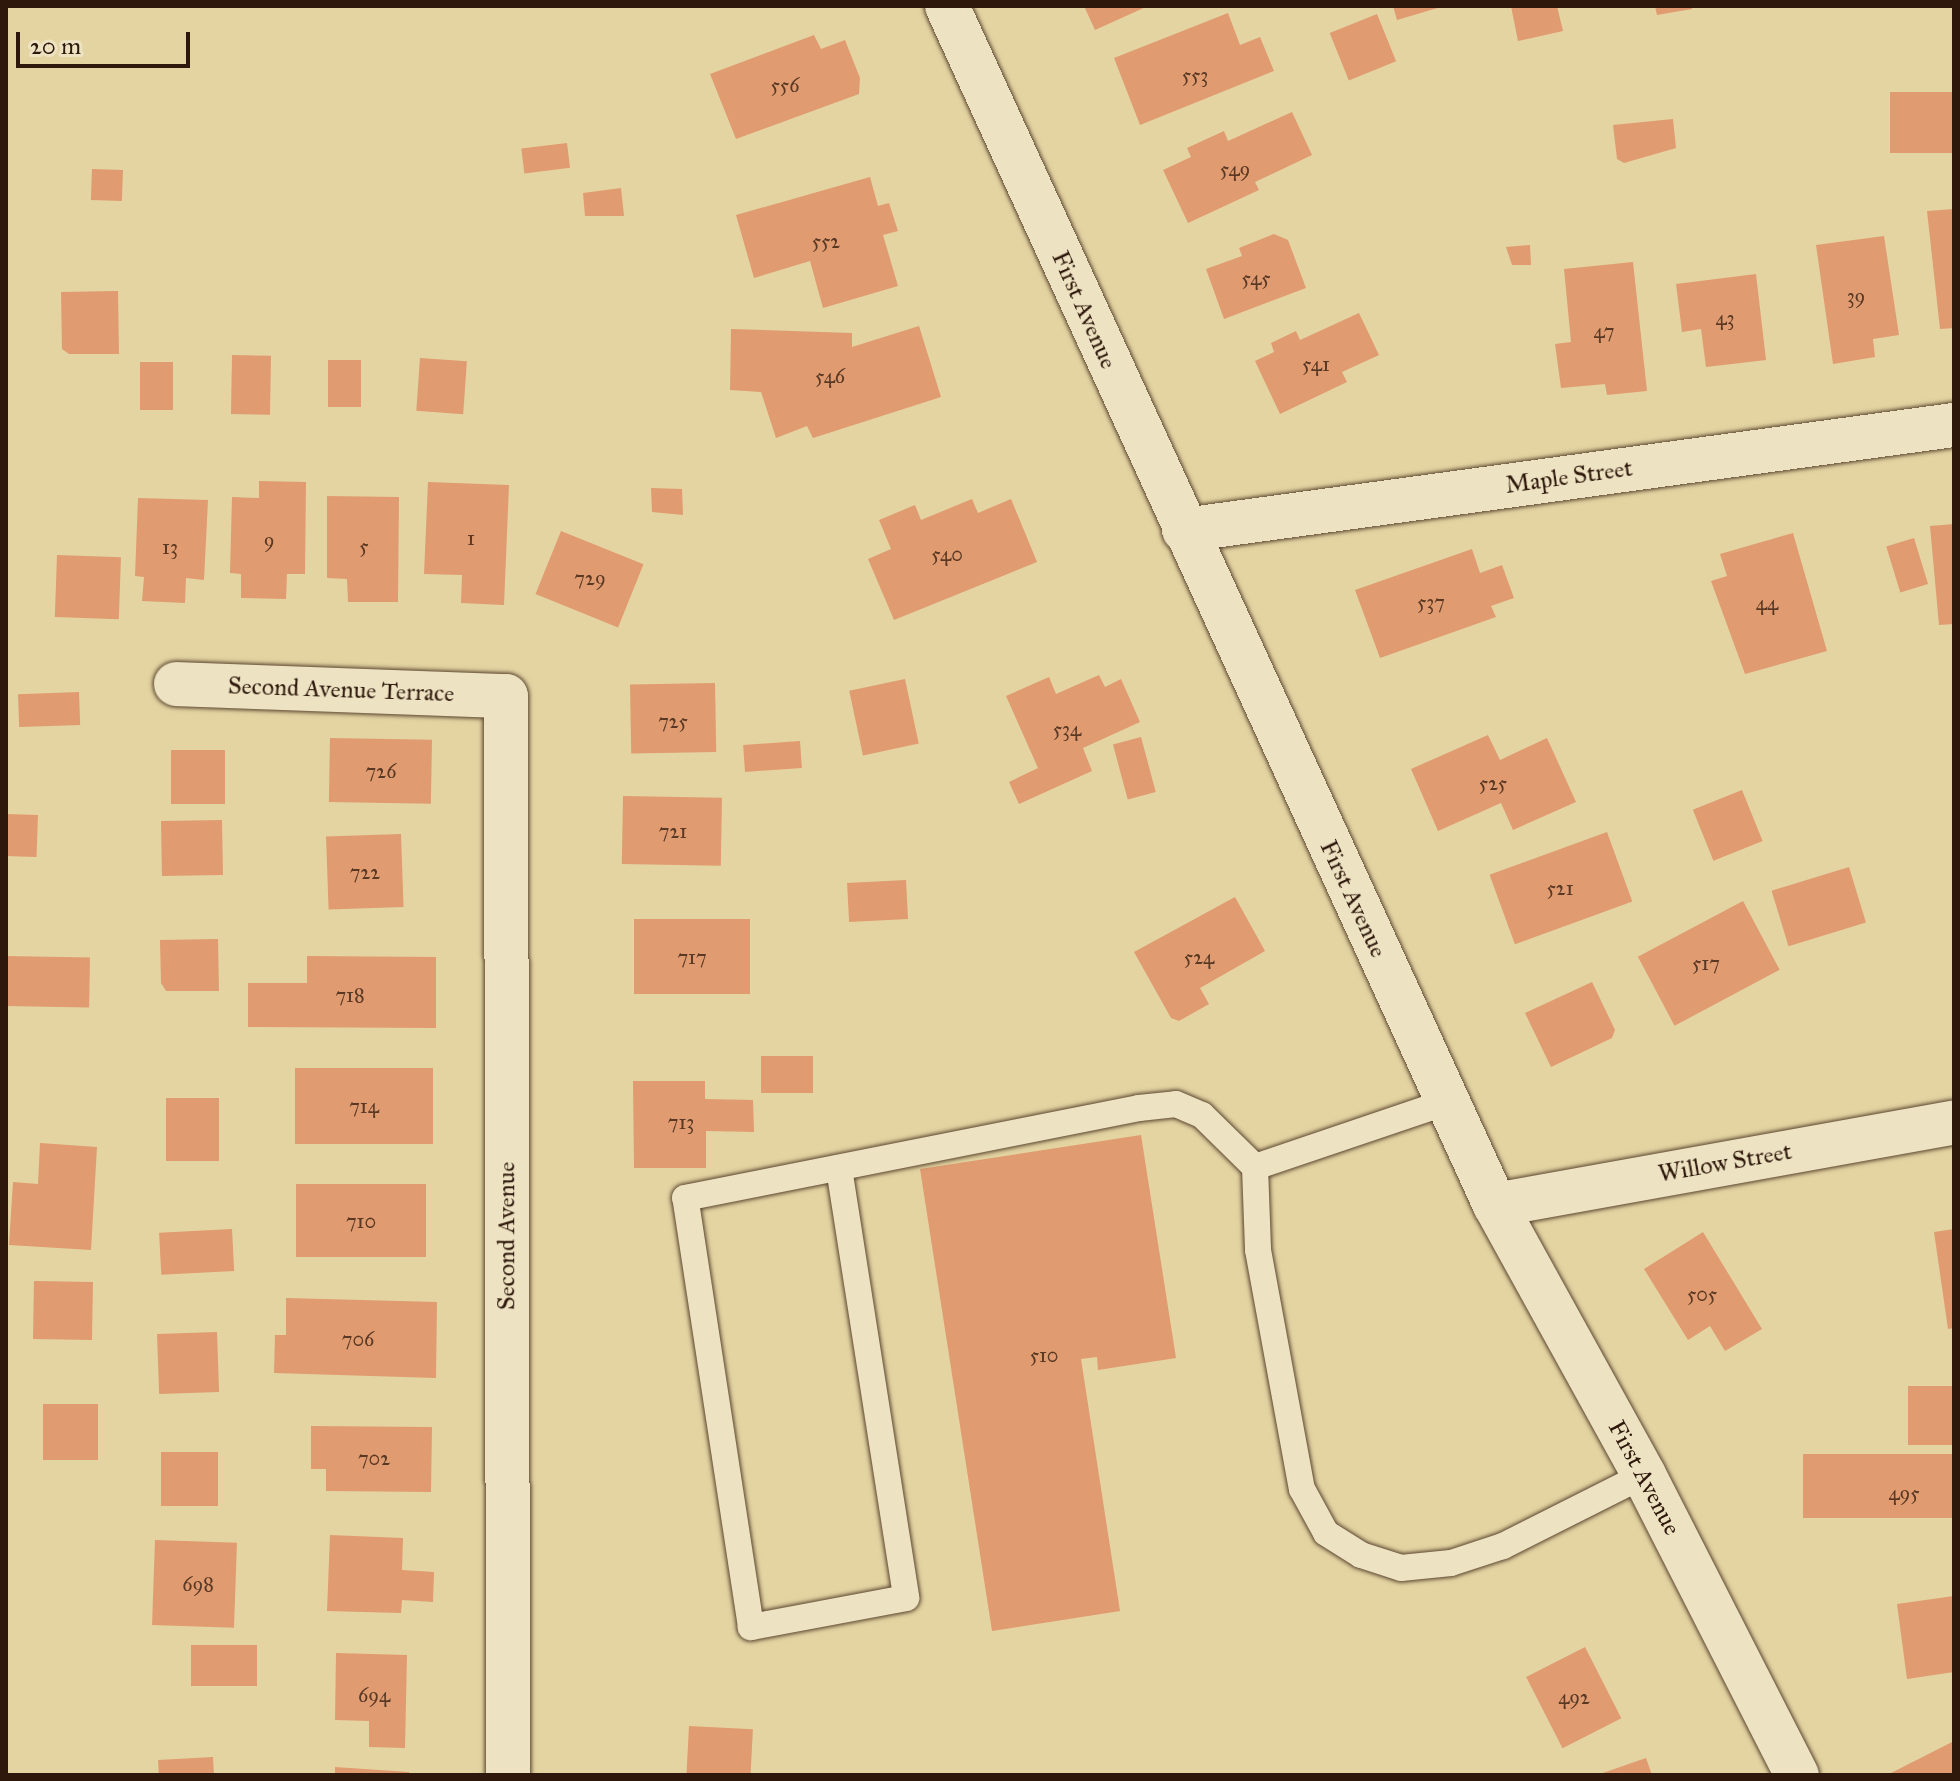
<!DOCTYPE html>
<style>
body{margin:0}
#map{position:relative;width:1960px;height:1781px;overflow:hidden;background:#e4d4a2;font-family:"IM FELL Great Primer",serif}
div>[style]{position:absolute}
.building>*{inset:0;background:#e09b70;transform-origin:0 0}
.roads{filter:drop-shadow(0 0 2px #5c4731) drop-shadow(0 0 2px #5c4731)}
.lane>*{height:26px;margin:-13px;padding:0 13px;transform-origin:13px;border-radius:13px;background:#ede3c3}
.street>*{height:44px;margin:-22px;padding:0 22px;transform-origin:22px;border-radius:22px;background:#ede3c3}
.secondary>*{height:44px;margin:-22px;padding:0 22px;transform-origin:22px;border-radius:22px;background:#ede3c3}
span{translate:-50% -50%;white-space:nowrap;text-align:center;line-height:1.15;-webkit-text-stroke:8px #ede3c3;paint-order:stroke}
.number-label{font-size:20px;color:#5a3924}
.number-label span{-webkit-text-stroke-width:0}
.street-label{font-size:24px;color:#2e180b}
.frame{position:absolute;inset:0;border:8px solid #2e180b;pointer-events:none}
.scale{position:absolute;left:16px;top:32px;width:174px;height:36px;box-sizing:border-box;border:4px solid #2e180b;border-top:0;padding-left:10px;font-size:24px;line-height:28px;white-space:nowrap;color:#2e180b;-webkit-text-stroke:6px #ede3c3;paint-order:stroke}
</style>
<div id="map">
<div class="building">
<div style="clip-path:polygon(1084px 6px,1148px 6px,1095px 30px)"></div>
<div style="clip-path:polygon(1393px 6px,1441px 6px,1441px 7px,1397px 20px)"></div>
<div style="clip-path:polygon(1511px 6px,1557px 6px,1563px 31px,1518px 41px)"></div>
<div style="clip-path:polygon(1655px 6px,1692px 6px,1692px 9px,1657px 15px)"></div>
<div style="clip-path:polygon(1228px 13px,1240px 45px,1260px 37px,1274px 71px,1140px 125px,1114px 58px)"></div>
<div style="left:1377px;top:14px;width:51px;height:51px;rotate:68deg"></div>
<div style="clip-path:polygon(814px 35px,821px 49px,845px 40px,860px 78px,859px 94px,736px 139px,710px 74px)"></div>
<div style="left:1954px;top:92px;width:61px;height:64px;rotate:90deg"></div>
<div style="clip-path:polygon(1292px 112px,1312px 155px,1255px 182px,1259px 190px,1188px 223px,1163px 170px,1191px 157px,1187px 148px,1224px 131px,1228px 141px)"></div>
<div style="clip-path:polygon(1673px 119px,1676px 148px,1624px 163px,1617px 159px,1613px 125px)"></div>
<div style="left:567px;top:143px;width:25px;height:46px;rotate:83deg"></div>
<div style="left:92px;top:169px;width:31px;height:31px;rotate:2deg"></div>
<div style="clip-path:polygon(870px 177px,878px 206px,889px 203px,898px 231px,883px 235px,898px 286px,823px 308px,810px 261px,754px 278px,736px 215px)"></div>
<div style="clip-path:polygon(621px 188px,624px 216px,585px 216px,583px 193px)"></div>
<div style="clip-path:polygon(1954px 209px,1954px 328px,1940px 329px,1927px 211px)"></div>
<div style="clip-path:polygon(1274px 234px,1288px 240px,1306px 288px,1224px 319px,1206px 269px,1242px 256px,1239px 248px)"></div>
<div style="clip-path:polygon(1884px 236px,1899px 335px,1873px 339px,1875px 357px,1833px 364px,1816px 245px)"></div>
<div style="clip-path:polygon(1530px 245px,1531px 265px,1512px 265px,1506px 247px)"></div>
<div style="clip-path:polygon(1633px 262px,1647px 391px,1607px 395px,1605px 384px,1561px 388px,1555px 344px,1571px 342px,1564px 269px)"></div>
<div style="clip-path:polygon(1756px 274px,1766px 360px,1706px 367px,1701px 329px,1682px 332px,1676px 284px)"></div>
<div style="clip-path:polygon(118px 291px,119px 354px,69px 354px,62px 349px,61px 292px)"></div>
<div style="clip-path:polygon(1359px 313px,1379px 355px,1342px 372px,1347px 382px,1280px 414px,1255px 361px,1274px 352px,1271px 343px,1296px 331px,1300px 340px)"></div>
<div style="clip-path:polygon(919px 326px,941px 397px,813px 438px,807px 426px,776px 438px,761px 392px,730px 390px,731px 329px,852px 333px,852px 347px)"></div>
<div style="left:232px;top:355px;width:39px;height:59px;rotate:1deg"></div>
<div style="left:420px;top:358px;width:47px;height:53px;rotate:4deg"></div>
<div style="left:328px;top:360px;width:33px;height:47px"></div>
<div style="left:140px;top:362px;width:33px;height:48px"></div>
<div style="clip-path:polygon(259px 481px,306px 482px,305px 574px,287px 574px,286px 599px,241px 598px,241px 574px,230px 573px,232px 497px,259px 498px)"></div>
<div style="clip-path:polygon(428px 482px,509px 485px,504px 605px,461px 603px,462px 575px,424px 574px)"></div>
<div style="clip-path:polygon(651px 488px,682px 489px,683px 515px,652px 512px)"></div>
<div style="clip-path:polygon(327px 496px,399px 497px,398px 602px,348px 602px,347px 579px,327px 578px)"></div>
<div style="clip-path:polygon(138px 498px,208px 500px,204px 580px,186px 578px,185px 603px,142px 601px,144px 577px,135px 576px)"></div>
<div style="clip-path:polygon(972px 499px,978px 513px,1011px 499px,1037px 562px,894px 620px,868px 559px,891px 549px,879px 520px,915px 505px,921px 520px)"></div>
<div style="clip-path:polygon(1954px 524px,1954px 624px,1939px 625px,1930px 526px)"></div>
<div style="left:561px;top:531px;width:89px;height:68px;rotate:22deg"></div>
<div style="clip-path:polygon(1793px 533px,1827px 651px,1745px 674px,1711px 581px,1727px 576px,1720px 554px)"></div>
<div style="left:1914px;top:538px;width:48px;height:29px;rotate:73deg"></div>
<div style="clip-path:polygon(1472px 549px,1480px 573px,1502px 565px,1514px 598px,1491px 606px,1496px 617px,1380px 658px,1355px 590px)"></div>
<div style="left:57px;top:555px;width:64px;height:62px;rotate:2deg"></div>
<div style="clip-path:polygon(1099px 675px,1105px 687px,1121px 679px,1140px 722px,1083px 748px,1092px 771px,1019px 804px,1009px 782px,1038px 768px,1006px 696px,1049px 677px,1056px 694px)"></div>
<div style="left:905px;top:679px;width:66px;height:57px;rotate:78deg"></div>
<div style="left:715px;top:683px;width:69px;height:85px;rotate:89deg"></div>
<div style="left:79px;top:692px;width:33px;height:61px;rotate:88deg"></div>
<div style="clip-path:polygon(1488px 735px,1500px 760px,1547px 738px,1576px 802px,1513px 830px,1501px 803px,1438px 831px,1411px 769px)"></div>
<div style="left:1141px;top:737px;width:57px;height:29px;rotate:75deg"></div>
<div style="left:330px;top:738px;width:102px;height:64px;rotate:1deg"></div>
<div style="left:800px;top:741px;width:27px;height:57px;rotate:86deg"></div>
<div style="left:171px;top:750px;width:54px;height:54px"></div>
<div style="left:1742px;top:790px;width:55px;height:53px;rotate:68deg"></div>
<div style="left:623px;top:796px;width:99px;height:68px;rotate:1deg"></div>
<div style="left:6px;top:814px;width:32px;height:42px;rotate:2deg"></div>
<div style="left:222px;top:820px;width:55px;height:61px;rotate:89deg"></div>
<div style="left:1607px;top:832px;width:74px;height:125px;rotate:70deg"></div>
<div style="left:401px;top:834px;width:73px;height:75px;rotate:88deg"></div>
<div style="left:1849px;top:867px;width:58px;height:81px;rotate:73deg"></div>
<div style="left:906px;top:880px;width:39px;height:59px;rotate:87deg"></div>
<div style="clip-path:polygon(1235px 897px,1265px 951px,1200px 988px,1209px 1004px,1179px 1021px,1171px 1018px,1134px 952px)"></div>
<div style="left:1743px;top:901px;width:78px;height:119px;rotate:62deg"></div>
<div style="left:634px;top:919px;width:116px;height:75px"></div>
<div style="clip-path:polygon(218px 939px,219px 991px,166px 991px,161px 983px,160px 940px)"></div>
<div style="left:6px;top:956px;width:84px;height:50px;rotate:1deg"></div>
<div style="clip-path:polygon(307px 956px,436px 957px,436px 1028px,248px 1027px,248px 983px,307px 983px)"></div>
<div style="clip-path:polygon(1592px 982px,1615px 1030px,1612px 1038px,1551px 1067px,1525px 1013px)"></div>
<div style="left:761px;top:1056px;width:52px;height:37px"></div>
<div style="left:295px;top:1068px;width:138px;height:76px"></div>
<div style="clip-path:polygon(633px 1081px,705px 1081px,705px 1099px,753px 1100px,754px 1132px,706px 1131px,706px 1168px,634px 1168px)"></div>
<div style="left:166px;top:1098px;width:53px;height:63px"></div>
<div style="clip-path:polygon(1141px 1135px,1176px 1358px,1098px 1370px,1097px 1357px,1081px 1359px,1120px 1611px,992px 1631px,920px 1169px)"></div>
<div style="clip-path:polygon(40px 1143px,97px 1147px,91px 1250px,9px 1245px,13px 1182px,38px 1184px)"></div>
<div style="left:296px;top:1184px;width:130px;height:73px"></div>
<div style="left:232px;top:1229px;width:42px;height:73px;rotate:87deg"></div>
<div style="clip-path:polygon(1954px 1229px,1954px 1328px,1948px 1329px,1934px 1232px)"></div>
<div style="clip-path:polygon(1703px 1232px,1762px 1329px,1725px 1351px,1710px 1326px,1688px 1340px,1644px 1269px)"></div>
<div style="left:34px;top:1281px;width:59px;height:58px;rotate:1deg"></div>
<div style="clip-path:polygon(286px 1298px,437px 1302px,436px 1378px,274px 1373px,275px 1335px,286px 1335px)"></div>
<div style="left:217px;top:1332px;width:60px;height:60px;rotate:88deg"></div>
<div style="left:1954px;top:1386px;width:59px;height:46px;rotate:90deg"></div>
<div style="left:43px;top:1404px;width:55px;height:56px"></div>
<div style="clip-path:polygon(311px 1426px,432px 1427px,431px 1492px,326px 1491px,326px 1469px,311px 1469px)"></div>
<div style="left:161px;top:1452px;width:57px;height:54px"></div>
<div style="left:1954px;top:1454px;width:64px;height:151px;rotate:90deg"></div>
<div style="clip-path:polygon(330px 1535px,403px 1538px,402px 1570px,434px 1572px,433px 1602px,402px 1600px,401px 1613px,327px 1611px)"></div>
<div style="left:155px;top:1540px;width:82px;height:85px;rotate:2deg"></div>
<div style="clip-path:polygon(1954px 1596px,1954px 1672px,1907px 1679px,1897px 1604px)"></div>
<div style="left:191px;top:1645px;width:66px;height:41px"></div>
<div style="left:1585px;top:1647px;width:80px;height:66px;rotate:63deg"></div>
<div style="clip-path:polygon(336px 1653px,407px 1655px,405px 1748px,369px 1747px,369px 1721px,335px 1720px)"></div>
<div style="left:689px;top:1726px;width:64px;height:49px;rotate:3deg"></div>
<div style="clip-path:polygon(1954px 1741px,1954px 1775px,1892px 1775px,1891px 1773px)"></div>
<div style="left:213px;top:1757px;width:18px;height:55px;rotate:87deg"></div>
<div style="clip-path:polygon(1646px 1758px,1652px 1775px,1597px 1775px)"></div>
<div style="clip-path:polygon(335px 1767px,409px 1772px,409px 1775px,335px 1775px)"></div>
</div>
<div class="roads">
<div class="lane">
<div style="left:1255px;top:1167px;width:83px;rotate:87.9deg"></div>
<div style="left:1258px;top:1250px;width:243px;rotate:79.6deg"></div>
<div style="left:1302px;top:1489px;width:50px;rotate:61.4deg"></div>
<div style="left:1326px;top:1533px;width:41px;rotate:32.2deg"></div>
<div style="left:1361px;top:1555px;width:42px;rotate:18deg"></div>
<div style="left:1401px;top:1568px;width:50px;rotate:-5.7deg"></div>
<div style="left:1451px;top:1563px;width:55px;rotate:-18.1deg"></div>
<div style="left:1503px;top:1546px;width:158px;rotate:-26.7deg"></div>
<div style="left:839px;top:1168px;width:435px;rotate:81.1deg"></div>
<div style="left:906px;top:1598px;width:158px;rotate:169.4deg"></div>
<div style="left:751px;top:1627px;width:434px;rotate:-98.7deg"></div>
<div style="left:685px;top:1198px;width:463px;rotate:-11.2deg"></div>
<div style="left:1139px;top:1108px;width:37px;rotate:-6deg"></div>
<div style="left:1176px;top:1104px;width:28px;rotate:23deg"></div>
<div style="left:1202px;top:1115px;width:74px;rotate:44.5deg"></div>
<div style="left:1255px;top:1167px;width:203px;rotate:-18.7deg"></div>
</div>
<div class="street">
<div style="left:1184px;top:530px;width:777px;rotate:-7.77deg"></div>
<div style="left:176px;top:684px;width:330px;rotate:2.1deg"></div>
<div style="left:506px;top:696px;width:1079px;rotate:89.89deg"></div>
<div style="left:1495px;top:1205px;width:466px;rotate:-10.2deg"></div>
</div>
<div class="secondary">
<div style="left:947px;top:6px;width:1318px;rotate:65.44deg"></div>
<div style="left:1495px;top:1205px;width:308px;rotate:61.1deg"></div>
<div style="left:1644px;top:1475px;width:337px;rotate:63deg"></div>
</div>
</div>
<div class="number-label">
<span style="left:1195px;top:75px">553</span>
<span style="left:785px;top:85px">556</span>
<span style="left:1235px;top:169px">549</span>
<span style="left:826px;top:241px">552</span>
<span style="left:1256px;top:278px">545</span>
<span style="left:1856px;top:296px">39</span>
<span style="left:1725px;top:318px">43</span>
<span style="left:1604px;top:331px">47</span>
<span style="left:1316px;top:364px">541</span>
<span style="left:830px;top:376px">546</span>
<span style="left:471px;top:538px">1</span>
<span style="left:269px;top:540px">9</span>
<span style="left:364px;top:546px">5</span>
<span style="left:170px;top:547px">13</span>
<span style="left:947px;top:554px">540</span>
<span style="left:590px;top:578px">729</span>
<span style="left:1431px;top:602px">537</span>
<span style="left:1767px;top:603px">44</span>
<span style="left:673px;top:721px">725</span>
<span style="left:1067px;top:729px">534</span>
<span style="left:381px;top:771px">726</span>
<span style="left:1493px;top:783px">525</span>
<span style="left:673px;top:831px">721</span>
<span style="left:365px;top:872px">722</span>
<span style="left:1560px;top:888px">521</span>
<span style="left:692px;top:957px">717</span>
<span style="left:1199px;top:957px">524</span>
<span style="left:1706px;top:963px">517</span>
<span style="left:350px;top:995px">718</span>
<span style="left:364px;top:1106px">714</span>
<span style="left:681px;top:1122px">713</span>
<span style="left:361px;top:1221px">710</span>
<span style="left:1702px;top:1294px">505</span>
<span style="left:358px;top:1339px">706</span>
<span style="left:1044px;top:1355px">510</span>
<span style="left:374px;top:1458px">702</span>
<span style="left:1904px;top:1493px">495</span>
<span style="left:198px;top:1584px">698</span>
<span style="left:374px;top:1695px">694</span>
<span style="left:1574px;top:1697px">492</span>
</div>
<div class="street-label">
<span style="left:1084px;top:310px;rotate:66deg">First Avenue</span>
<span style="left:1569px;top:477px;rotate:-8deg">Maple Street</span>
<span style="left:341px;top:690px;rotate:2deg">Second Avenue Terrace</span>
<span style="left:1353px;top:899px;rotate:65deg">First Avenue</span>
<span style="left:1725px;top:1163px;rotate:-10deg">Willow Street</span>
<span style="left:507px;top:1236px;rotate:-90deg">Second Avenue</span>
<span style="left:1644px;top:1478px;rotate:62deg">First Avenue</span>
</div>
<div class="frame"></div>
<div class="scale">20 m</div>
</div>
